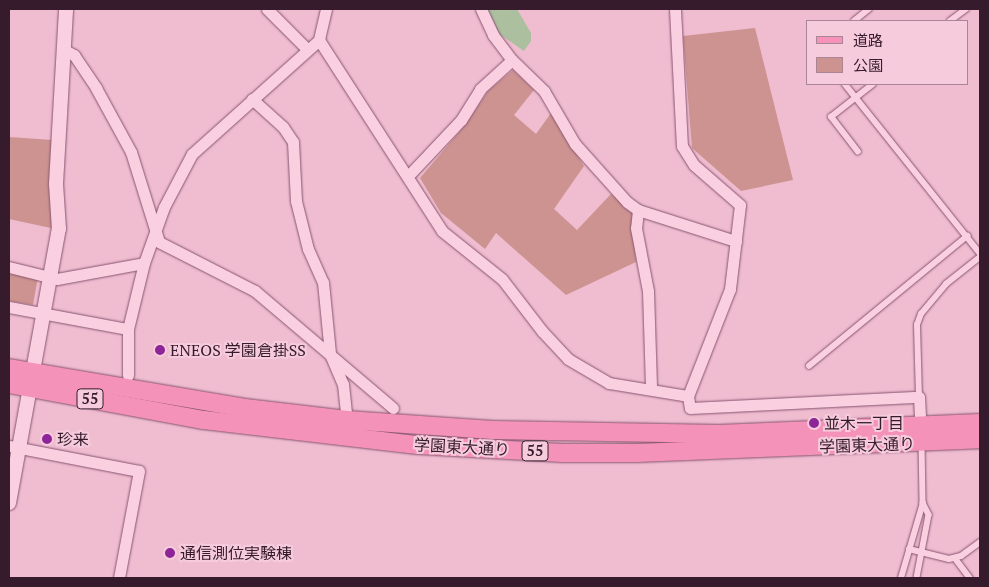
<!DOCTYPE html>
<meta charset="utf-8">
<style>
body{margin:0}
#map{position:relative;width:989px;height:587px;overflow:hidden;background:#efbcd0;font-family:"PT Serif","Noto Sans JP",serif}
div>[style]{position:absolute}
.green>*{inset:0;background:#cd9391}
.water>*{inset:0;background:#acc0a0}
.roads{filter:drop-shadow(0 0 1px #875570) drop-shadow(0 0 1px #875570)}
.service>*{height:5.5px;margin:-2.75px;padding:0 2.75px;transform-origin:2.75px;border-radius:2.75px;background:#facfdf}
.minor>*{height:11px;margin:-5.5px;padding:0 5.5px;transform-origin:5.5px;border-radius:5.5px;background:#facfdf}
.tertiary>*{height:14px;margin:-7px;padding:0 7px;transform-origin:7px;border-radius:7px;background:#facfdf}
.primary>*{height:18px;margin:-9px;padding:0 9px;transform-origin:9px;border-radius:9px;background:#f492b9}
.dots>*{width:14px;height:14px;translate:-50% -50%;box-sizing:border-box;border:2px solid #f6ccdc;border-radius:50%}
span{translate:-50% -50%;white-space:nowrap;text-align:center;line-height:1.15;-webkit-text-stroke:4px #f6ccdc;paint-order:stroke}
.shield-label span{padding:1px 4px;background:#f6ccdc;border:1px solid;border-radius:4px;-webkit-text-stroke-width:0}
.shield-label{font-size:15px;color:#351b2b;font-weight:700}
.poi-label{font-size:16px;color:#351b2b}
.left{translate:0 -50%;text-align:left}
.street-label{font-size:16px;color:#351b2b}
.frame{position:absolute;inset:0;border:10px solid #351b2b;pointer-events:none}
.legend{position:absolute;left:806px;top:20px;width:162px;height:65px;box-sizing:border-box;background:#f6ccdc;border:1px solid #a98595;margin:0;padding:6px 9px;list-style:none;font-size:15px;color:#351b2b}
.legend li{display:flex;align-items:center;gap:10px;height:25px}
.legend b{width:25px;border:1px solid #a98595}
</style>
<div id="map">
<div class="green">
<div style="clip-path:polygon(755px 28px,793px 180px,741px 191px,692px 148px,683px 36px)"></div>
<div style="clip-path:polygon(513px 70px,534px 90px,514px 115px,536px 134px,551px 113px,584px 166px,554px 209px,577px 230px,611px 194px,633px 212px,636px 262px,566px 295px,496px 233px,485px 249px,441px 213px,420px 178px,466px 124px,488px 91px)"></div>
<div style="clip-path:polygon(9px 137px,53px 140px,51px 228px,9px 219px)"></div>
<div style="clip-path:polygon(9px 271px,38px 277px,33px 305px,9px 301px)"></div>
</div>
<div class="water">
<div style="clip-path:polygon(487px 9px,517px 9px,531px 33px,531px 41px,524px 51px,499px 34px,492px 25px)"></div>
</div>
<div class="roads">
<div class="service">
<div style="left:854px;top:21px;width:19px;rotate:-39deg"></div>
<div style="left:950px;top:21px;width:20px;rotate:-37deg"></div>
<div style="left:845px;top:84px;width:216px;rotate:51.4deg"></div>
<div style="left:858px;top:152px;width:44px;rotate:-127.6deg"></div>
<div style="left:831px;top:117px;width:53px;rotate:-38.2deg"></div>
<div style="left:809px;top:366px;width:205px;rotate:-39.4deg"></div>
<div style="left:919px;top:397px;width:72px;rotate:-91.6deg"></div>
<div style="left:917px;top:325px;width:12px;rotate:-70deg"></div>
<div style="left:921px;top:314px;width:39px;rotate:-50deg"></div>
<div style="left:946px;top:284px;width:43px;rotate:-38.5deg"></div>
<div style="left:922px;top:443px;width:60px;rotate:89deg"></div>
<div style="left:909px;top:549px;width:41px;rotate:14deg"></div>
<div style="left:949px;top:559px;width:12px;rotate:-14deg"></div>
<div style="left:961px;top:556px;width:24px;rotate:-36deg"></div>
<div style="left:955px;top:558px;width:25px;rotate:53deg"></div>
<div style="left:901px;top:578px;width:78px;rotate:-73.7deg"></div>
<div style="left:923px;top:503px;width:13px;rotate:63deg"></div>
<div style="left:929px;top:515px;width:64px;rotate:100.8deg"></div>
</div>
<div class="minor">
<div style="left:267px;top:9px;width:57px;rotate:45deg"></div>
<div style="left:326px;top:9px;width:32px;rotate:103deg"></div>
<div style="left:319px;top:40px;width:227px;rotate:57.2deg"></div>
<div style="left:442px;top:231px;width:77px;rotate:38.7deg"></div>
<div style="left:502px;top:279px;width:66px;rotate:52.4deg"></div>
<div style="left:542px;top:331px;width:38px;rotate:47deg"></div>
<div style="left:568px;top:359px;width:48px;rotate:30.3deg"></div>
<div style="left:609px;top:383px;width:80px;rotate:9.3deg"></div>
<div style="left:481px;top:9px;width:29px;rotate:65deg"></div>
<div style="left:493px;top:35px;width:31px;rotate:53deg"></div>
<div style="left:512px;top:60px;width:45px;rotate:44.1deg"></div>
<div style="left:544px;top:91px;width:61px;rotate:59.7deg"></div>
<div style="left:575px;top:144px;width:78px;rotate:48.1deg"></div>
<div style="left:627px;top:202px;width:14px;rotate:36deg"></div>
<div style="left:638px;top:210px;width:103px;rotate:17.6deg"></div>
<div style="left:675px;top:9px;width:137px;rotate:87.1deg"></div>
<div style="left:682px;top:146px;width:22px;rotate:58deg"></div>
<div style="left:694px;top:165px;width:61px;rotate:41deg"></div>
<div style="left:740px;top:205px;width:85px;rotate:96.8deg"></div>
<div style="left:730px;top:289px;width:115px;rotate:111.4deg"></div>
<div style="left:688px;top:396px;width:12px;rotate:81deg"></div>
<div style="left:690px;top:408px;width:229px;rotate:-2.8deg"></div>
<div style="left:919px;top:397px;width:33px;rotate:87deg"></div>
<div style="left:63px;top:49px;width:13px;rotate:29deg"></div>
<div style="left:74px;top:55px;width:40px;rotate:56deg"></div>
<div style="left:96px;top:88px;width:73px;rotate:61.3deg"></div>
<div style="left:131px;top:152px;width:94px;rotate:72.7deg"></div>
<div style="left:159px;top:242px;width:108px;rotate:27deg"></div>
<div style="left:255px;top:291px;width:181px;rotate:40.3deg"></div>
<div style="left:252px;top:99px;width:42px;rotate:42.1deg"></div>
<div style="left:283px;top:127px;width:18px;rotate:56deg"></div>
<div style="left:293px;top:142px;width:59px;rotate:87.1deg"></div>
<div style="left:296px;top:201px;width:49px;rotate:76deg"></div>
<div style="left:308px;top:249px;width:36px;rotate:66deg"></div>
<div style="left:323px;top:282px;width:72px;rotate:84.4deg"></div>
<div style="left:330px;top:354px;width:33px;rotate:67deg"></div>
<div style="left:343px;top:384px;width:36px;rotate:84deg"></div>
<div style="left:408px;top:176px;width:77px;rotate:-46.6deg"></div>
<div style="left:461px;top:120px;width:36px;rotate:-58deg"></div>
<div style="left:480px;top:89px;width:43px;rotate:-42.2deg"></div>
<div style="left:638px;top:210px;width:18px;rotate:96deg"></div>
<div style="left:636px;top:228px;width:64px;rotate:79.2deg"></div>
<div style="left:648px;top:291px;width:98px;rotate:88.2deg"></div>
<div style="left:9px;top:267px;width:49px;rotate:14deg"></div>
<div style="left:57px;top:279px;width:88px;rotate:-10.4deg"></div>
<div style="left:9px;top:307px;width:121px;rotate:10.5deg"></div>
<div style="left:128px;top:375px;width:46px;rotate:-90deg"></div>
<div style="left:128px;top:329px;width:68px;rotate:-76.4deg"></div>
<div style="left:144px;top:263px;width:59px;rotate:-70.3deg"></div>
<div style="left:164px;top:207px;width:60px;rotate:-62.2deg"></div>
<div style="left:192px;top:154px;width:171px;rotate:-41.9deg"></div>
<div style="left:9px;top:446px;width:132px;rotate:10.9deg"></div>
<div style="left:139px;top:471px;width:109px;rotate:100.6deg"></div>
</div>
<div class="tertiary">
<div style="left:9px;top:503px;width:279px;rotate:-79.7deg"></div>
<div style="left:59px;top:229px;width:45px;rotate:-93.8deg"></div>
<div style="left:56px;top:184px;width:175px;rotate:-86.7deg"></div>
</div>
<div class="primary">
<div style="left:9px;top:368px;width:239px;rotate:9.6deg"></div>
<div style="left:245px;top:408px;width:103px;rotate:6.7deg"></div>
<div style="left:347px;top:420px;width:146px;rotate:3.9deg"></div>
<div style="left:493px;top:430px;width:226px;rotate:1deg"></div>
<div style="left:719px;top:434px;width:261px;rotate:-2.4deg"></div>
<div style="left:9px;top:384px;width:198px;rotate:10.5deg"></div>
<div style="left:204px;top:420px;width:215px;rotate:6.7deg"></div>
<div style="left:418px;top:445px;width:145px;rotate:3.2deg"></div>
<div style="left:563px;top:453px;width:74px"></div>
<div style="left:637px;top:453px;width:343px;rotate:-2.3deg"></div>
</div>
</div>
<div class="dots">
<div style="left:160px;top:350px;background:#8d2497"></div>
<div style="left:814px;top:423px;background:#8d2497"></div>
<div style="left:47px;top:439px;background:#8d2497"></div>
<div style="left:170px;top:553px;background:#8d2497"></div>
</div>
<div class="shield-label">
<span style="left:90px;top:399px">55</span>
<span style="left:535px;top:451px">55</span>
</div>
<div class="poi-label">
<span class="left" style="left:170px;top:350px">ENEOS 学園倉掛SS</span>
<span class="left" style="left:824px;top:423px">並木一丁目</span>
<span class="left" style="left:57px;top:439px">珍来</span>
<span class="left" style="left:180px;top:553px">通信測位実験棟</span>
</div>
<div class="street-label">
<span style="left:867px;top:445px;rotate:-2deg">学園東大通り</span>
<span style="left:462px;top:447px;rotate:3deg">学園東大通り</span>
</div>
<div class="frame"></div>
<ul class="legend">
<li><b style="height:6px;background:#f492b9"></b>道路</li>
<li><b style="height:14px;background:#cd9391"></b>公園</li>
</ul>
</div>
